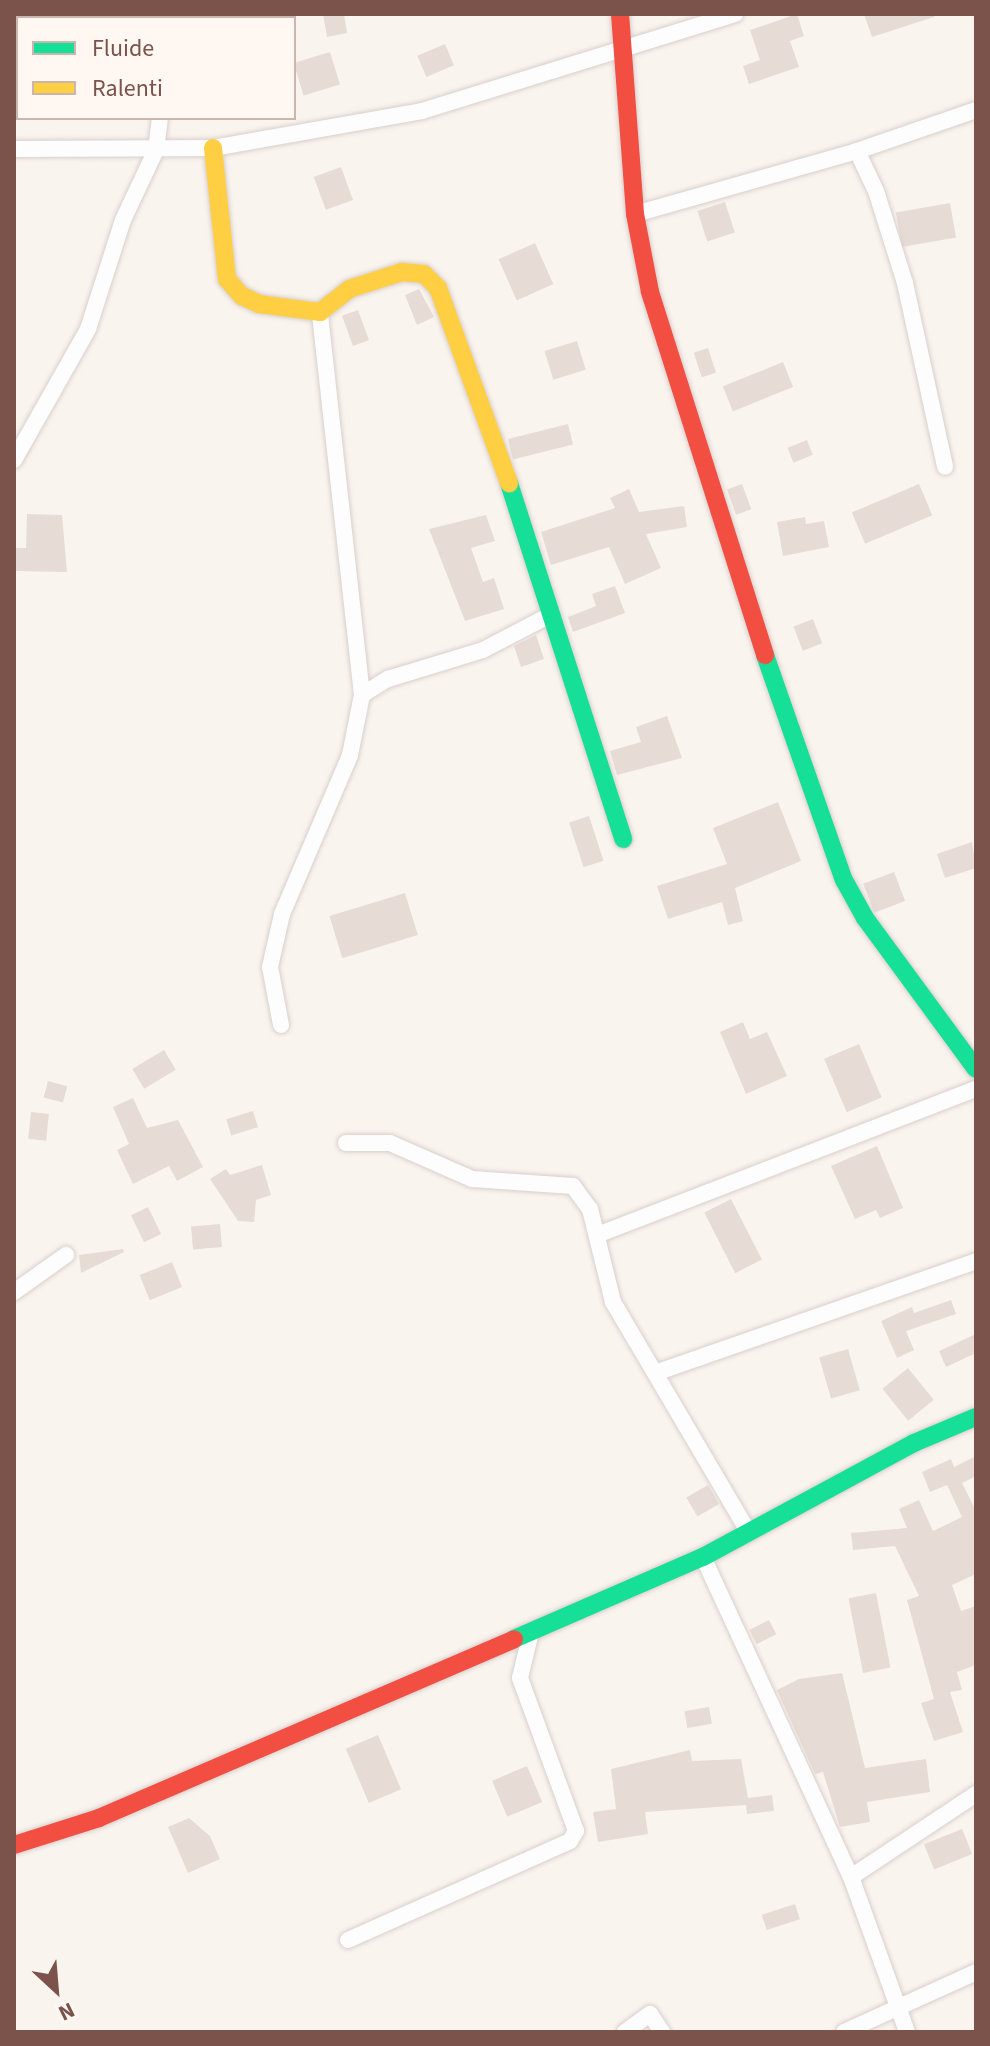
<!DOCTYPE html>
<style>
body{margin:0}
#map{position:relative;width:990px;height:2046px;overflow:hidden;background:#faf4ef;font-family:"Source Sans 3",sans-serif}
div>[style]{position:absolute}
.building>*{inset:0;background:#e7dbd6;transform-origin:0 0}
.roads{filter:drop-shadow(0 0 2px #d9cfcc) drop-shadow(0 0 2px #d9cfcc)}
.street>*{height:16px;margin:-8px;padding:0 8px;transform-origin:8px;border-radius:8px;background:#fefdfd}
.fast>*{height:18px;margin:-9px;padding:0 9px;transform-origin:9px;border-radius:9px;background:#16e098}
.slow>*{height:18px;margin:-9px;padding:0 9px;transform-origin:9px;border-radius:9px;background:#ffcf43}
.jam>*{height:18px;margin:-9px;padding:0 9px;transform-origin:9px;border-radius:9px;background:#f24e42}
span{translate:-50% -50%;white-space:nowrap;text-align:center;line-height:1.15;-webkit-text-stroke:7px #fff8f2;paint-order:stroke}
.frame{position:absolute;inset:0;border:16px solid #7b534b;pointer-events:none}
.legend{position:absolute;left:16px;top:16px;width:280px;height:104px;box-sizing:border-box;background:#fff8f2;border:2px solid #cab6af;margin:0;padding:10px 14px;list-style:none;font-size:24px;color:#7b534b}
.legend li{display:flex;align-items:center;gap:16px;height:40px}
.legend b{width:40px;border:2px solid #cab6af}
.north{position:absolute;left:16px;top:1950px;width:80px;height:80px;-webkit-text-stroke:6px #fff8f2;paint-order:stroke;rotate:154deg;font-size:22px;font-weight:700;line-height:32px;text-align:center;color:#7b534b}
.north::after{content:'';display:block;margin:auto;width:28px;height:36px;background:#7b534b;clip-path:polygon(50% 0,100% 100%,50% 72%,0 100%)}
</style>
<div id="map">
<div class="building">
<div style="clip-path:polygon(323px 14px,344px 14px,347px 33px,327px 37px)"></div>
<div style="clip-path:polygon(797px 14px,804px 36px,790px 41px,799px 67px,749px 84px,743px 66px,760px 60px,750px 30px)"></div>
<div style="clip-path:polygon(864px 14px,934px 14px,934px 17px,872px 37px)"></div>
<div style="left:445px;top:44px;width:23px;height:30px;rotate:67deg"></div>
<div style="left:330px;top:52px;width:34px;height:38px;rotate:73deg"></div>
<div style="left:341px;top:167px;width:35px;height:29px;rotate:70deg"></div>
<div style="left:725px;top:202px;width:32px;height:29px;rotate:72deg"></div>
<div style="left:950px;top:203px;width:35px;height:55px;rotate:80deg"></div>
<div style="left:535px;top:243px;width:45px;height:40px;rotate:66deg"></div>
<div style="clip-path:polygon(419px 289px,434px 317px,417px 325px,405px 295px)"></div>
<div style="left:358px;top:310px;width:32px;height:17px;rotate:70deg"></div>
<div style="left:577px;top:341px;width:30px;height:34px;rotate:73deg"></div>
<div style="left:708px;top:348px;width:26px;height:15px;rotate:72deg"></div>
<div style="left:783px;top:362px;width:27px;height:65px;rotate:68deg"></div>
<div style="left:568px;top:424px;width:21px;height:62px;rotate:76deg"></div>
<div style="left:807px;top:440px;width:16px;height:21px;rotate:68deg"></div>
<div style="left:742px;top:484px;width:27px;height:16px;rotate:70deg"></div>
<div style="left:919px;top:484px;width:34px;height:73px;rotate:67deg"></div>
<div style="clip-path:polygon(629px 489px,639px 512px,684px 506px,687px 527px,646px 534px,661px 568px,625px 584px,609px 547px,551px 565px,541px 532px,615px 508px,610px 498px)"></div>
<div style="clip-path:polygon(27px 514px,62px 515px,67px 572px,14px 571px,14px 548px,26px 548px)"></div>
<div style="clip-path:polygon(486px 515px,495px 541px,471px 548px,483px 582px,494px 578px,504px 609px,465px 621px,429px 529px)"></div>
<div style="clip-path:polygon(805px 517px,806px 524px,824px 521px,829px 547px,783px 556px,777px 522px)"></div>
<div style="clip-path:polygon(615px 586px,625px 613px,573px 632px,568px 617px,596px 606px,592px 594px)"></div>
<div style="left:813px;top:619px;width:26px;height:21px;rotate:69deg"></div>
<div style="clip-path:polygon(536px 635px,544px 659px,521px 667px,514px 646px)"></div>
<div style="clip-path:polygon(667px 716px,682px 758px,617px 775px,610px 751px,641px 742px,636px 727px)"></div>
<div style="clip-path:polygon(778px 802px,801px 861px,735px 888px,743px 921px,728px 925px,722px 902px,668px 919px,657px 886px,727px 864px,713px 828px)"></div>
<div style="left:589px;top:816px;width:47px;height:21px;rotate:72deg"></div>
<div style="clip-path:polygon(972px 842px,976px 868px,945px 878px,937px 854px)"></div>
<div style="left:894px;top:872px;width:31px;height:33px;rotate:69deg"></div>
<div style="left:405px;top:893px;width:44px;height:79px;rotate:73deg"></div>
<div style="clip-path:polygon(743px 1022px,750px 1039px,767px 1032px,787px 1076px,746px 1094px,720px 1032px)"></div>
<div style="left:859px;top:1044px;width:58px;height:38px;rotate:67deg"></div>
<div style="left:164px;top:1050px;width:23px;height:37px;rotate:59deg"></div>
<div style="left:48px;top:1081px;width:20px;height:17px;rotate:15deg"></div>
<div style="clip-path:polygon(133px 1098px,147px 1128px,178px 1120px,203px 1167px,177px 1181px,169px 1166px,133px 1184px,117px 1150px,129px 1144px,113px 1107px)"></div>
<div style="left:253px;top:1111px;width:17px;height:28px;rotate:73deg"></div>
<div style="left:31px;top:1112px;width:18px;height:27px;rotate:6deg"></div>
<div style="clip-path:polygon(877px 1146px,903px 1208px,880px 1218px,876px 1210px,855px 1219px,831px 1166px)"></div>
<div style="clip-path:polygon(262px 1165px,271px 1195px,256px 1200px,254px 1222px,238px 1221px,210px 1179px,226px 1169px,230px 1175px)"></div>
<div style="left:731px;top:1199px;width:68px;height:30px;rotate:63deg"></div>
<div style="left:148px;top:1207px;width:30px;height:19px;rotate:64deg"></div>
<div style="left:220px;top:1224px;width:23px;height:29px;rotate:85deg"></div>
<div style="clip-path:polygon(123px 1249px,124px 1252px,81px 1273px,79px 1255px)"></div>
<div style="left:172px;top:1262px;width:27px;height:35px;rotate:68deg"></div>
<div style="clip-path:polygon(951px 1300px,956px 1314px,906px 1331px,914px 1350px,897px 1358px,881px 1321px,912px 1307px,914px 1313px)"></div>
<div style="clip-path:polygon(976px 1334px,976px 1353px,946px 1367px,939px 1351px)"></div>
<div style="left:848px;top:1349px;width:43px;height:30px;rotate:74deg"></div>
<div style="left:908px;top:1368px;width:41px;height:33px;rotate:51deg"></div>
<div style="clip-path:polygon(976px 1456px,976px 1476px,962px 1483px,976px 1511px,976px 1574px,952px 1585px,961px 1611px,976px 1606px,976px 1665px,957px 1672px,962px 1690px,950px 1692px,963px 1732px,934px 1741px,921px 1703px,934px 1699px,907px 1600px,919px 1596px,895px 1546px,853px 1550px,851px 1533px,907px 1528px,899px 1509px,919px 1500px,933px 1531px,962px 1517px,947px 1485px,930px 1492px,922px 1472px,951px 1459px,954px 1467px)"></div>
<div style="left:708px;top:1485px;width:22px;height:25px;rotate:60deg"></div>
<div style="left:876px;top:1593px;width:76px;height:28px;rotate:79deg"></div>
<div style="left:769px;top:1620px;width:16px;height:22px;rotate:63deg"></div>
<div style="clip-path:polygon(842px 1673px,865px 1768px,926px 1759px,930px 1792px,867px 1802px,870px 1822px,840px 1827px,823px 1772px,815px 1774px,777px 1690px,799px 1679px)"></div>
<div style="left:709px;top:1707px;width:17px;height:25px;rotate:80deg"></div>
<div style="left:378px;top:1735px;width:59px;height:35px;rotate:67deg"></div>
<div style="clip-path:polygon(690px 1750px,692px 1761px,741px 1759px,748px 1798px,772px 1795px,774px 1811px,747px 1814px,746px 1805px,645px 1812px,648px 1834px,598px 1842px,593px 1812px,616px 1809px,611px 1769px)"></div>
<div style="left:527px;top:1766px;width:39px;height:38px;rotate:67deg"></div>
<div style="clip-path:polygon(189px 1818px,210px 1836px,220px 1859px,188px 1873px,168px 1827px)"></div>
<div style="left:962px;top:1829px;width:27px;height:41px;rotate:68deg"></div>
<div style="left:795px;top:1904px;width:16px;height:35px;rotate:72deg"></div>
</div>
<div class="roads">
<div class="street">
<div style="left:181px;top:18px;width:4px;rotate:-76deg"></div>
<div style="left:14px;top:149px;width:199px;rotate:-0.3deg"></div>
<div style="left:213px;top:148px;width:212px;rotate:-10deg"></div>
<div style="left:422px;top:111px;width:328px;rotate:-17.2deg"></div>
<div style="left:857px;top:151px;width:44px;rotate:64.6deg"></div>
<div style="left:876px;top:191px;width:96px;rotate:72.5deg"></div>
<div style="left:905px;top:283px;width:188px;rotate:77.7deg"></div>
<div style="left:635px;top:214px;width:231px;rotate:-15.8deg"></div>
<div style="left:857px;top:151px;width:126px;rotate:-19deg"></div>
<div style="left:14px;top:460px;width:150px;rotate:-60.5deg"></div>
<div style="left:88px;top:329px;width:114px;rotate:-72.2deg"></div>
<div style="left:123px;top:220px;width:77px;rotate:-64.8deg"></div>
<div style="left:156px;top:150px;width:32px;rotate:-83deg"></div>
<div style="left:362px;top:695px;width:31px;rotate:-32deg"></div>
<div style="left:388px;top:679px;width:99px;rotate:-17deg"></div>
<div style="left:483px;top:650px;width:76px;rotate:-27.6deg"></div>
<div style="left:281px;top:1025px;width:59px;rotate:-100.7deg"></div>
<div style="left:270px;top:967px;width:54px;rotate:-77.2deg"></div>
<div style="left:282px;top:914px;width:173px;rotate:-66.8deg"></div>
<div style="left:350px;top:755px;width:61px;rotate:-78.7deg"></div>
<div style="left:362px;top:695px;width:385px;rotate:-96.3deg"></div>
<div style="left:346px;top:1143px;width:44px"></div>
<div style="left:390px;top:1143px;width:90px;rotate:23.7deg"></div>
<div style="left:472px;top:1179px;width:101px;rotate:4deg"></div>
<div style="left:573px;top:1186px;width:29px;rotate:54deg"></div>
<div style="left:590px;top:1209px;width:96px;rotate:76.1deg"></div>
<div style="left:613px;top:1302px;width:268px;rotate:59.5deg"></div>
<div style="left:597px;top:1235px;width:406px;rotate:-21.1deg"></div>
<div style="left:14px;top:1292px;width:64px;rotate:-35.4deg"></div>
<div style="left:658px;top:1372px;width:337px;rotate:-19.2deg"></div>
<div style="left:703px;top:1557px;width:353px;rotate:65.2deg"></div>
<div style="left:851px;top:1877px;width:165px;rotate:70.1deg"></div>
<div style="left:851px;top:1877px;width:150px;rotate:-33.6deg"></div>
<div style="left:348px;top:1940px;width:243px;rotate:-24deg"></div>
<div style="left:570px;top:1841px;width:12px;rotate:-59deg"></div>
<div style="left:576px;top:1831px;width:163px;rotate:-110.1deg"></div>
<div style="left:520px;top:1678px;width:47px;rotate:-76.6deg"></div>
<div style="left:625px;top:2032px;width:31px;rotate:-36deg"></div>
<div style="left:650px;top:2014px;width:22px;rotate:56deg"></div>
<div style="left:844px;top:2032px;width:145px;rotate:-24.4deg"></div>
</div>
<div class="fast">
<div style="left:509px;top:483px;width:374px;rotate:72.2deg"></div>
<div style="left:765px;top:655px;width:238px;rotate:70.7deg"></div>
<div style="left:844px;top:880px;width:43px;rotate:61.1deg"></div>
<div style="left:865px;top:918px;width:187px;rotate:53.7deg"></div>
<div style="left:514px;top:1639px;width:206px;rotate:-23.5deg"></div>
<div style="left:703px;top:1557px;width:240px;rotate:-28.4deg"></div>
<div style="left:914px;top:1443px;width:67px;rotate:-22.8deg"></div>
</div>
<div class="slow">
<div style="left:213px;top:148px;width:132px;rotate:83.9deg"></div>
<div style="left:227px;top:279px;width:23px;rotate:49deg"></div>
<div style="left:242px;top:296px;width:19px;rotate:25deg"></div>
<div style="left:259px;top:304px;width:62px;rotate:7.5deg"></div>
<div style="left:320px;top:312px;width:37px;rotate:-38deg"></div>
<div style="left:349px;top:289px;width:56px;rotate:-17.8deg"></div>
<div style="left:402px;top:272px;width:22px;rotate:5deg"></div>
<div style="left:424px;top:274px;width:20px;rotate:45deg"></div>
<div style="left:438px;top:288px;width:208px;rotate:70deg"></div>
</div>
<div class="jam">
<div style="left:620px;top:14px;width:201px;rotate:85.7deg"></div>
<div style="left:635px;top:214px;width:79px;rotate:79.1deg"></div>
<div style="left:650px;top:292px;width:381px;rotate:72.4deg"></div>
<div style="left:14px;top:1845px;width:89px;rotate:-17.6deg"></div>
<div style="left:99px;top:1818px;width:452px;rotate:-23.3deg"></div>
</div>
</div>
<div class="frame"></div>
<ul class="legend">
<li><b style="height:10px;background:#16e098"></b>Fluide</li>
<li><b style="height:10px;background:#ffcf43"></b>Ralenti</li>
</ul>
<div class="north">N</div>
</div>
